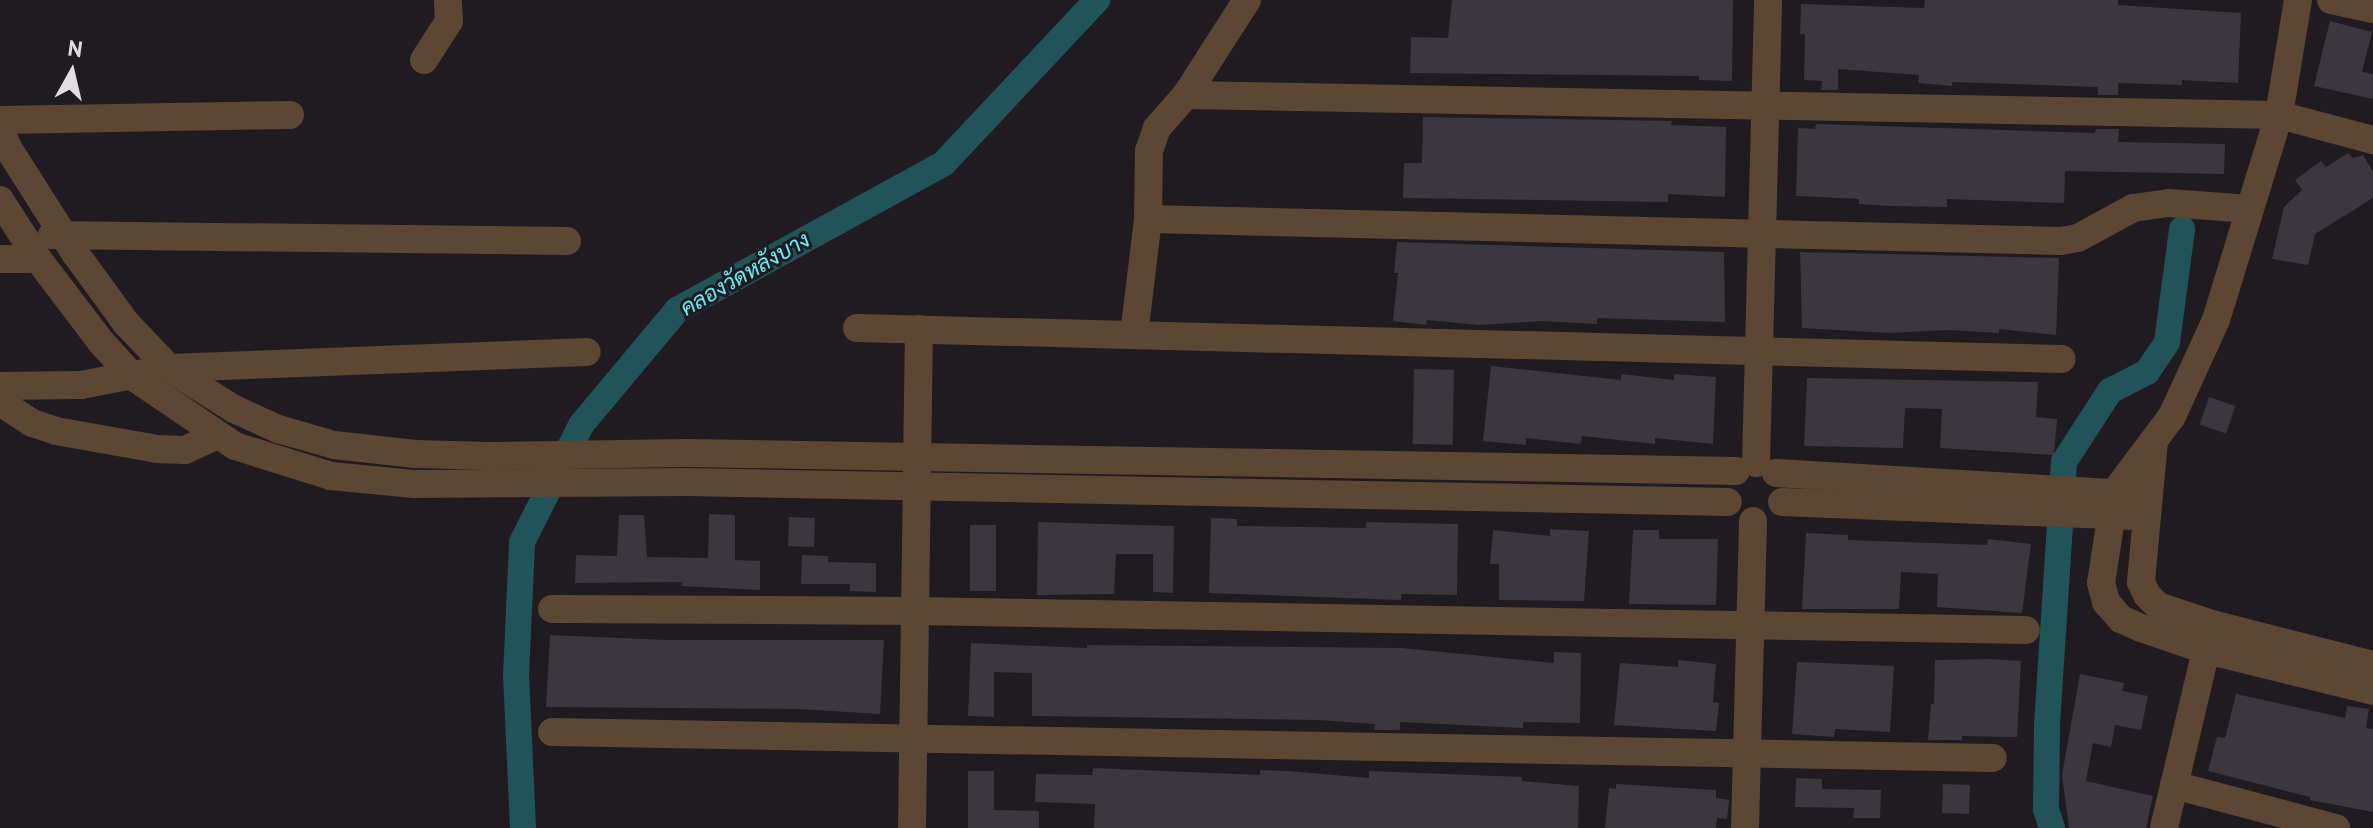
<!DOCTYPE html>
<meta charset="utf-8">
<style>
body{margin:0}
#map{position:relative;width:2373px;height:828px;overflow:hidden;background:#1f1b21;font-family:"PT Sans",Sarabun,sans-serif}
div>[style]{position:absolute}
.canal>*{height:26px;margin:-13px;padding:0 13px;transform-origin:13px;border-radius:13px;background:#215458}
.building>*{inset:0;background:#3a373e;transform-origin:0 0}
.street>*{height:28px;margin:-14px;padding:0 14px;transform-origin:14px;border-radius:14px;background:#5c4634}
span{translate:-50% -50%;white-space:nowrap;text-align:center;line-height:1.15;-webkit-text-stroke:6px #1f1b21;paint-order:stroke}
.water-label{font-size:22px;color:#62eefa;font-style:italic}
.north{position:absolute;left:32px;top:32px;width:80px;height:80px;-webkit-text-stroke:6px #1f1b21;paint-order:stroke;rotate:8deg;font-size:22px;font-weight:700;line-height:32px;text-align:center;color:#dfdde1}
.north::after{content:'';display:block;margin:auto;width:28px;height:36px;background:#dfdde1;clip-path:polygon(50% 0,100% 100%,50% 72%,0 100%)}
</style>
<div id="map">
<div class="canal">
<div style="left:523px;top:828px;width:152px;rotate:-92.6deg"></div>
<div style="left:516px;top:676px;width:134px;rotate:-87.4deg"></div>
<div style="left:522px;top:542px;width:131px;rotate:-63.2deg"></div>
<div style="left:581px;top:425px;width:150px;rotate:-50.1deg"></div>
<div style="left:677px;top:310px;width:305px;rotate:-28.8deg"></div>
<div style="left:944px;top:163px;width:224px;rotate:-46.8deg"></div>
<div style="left:2052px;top:828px;width:20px;rotate:-108deg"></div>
<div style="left:2046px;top:809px;width:84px;rotate:-89.3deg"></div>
<div style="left:2047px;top:725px;width:264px;rotate:-86.3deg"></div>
<div style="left:2064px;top:462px;width:85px;rotate:-57.1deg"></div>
<div style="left:2110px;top:391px;width:42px;rotate:-27.2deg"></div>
<div style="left:2147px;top:372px;width:36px;rotate:-56deg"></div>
<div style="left:2167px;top:342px;width:114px;rotate:-82.4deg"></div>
</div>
<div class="building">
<div style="clip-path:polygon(1452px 0,1733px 0,1732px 81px,1699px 80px,1699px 76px,1410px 73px,1411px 37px,1448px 38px)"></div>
<div style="clip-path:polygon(1925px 0,2118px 0,2118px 5px,2241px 13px,2238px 83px,2182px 80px,2182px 85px,2118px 83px,2118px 95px,2098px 95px,2098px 87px,1952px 82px,1952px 86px,1918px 83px,1919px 75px,1838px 69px,1838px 90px,1821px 90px,1822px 81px,1804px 80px,1805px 34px,1800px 34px,1801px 4px,1924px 8px)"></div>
<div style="clip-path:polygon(2330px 21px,2372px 32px,2362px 72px,2373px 74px,2373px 99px,2314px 86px)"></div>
<div style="clip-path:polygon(1423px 117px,1672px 121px,1671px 125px,1726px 127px,1725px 197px,1668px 194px,1668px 202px,1403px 198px,1404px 163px,1422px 163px)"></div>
<div style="clip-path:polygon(1816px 124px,2095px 133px,2096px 129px,2119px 129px,2118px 142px,2225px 144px,2224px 174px,2065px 171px,2064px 203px,1947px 199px,1947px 207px,1890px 206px,1859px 204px,1859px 199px,1796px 196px,1798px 128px,1815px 129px)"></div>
<div style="clip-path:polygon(2348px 153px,2353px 158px,2363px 155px,2373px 172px,2373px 198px,2315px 234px,2308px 265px,2272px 259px,2284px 207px,2302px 190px,2295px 180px,2321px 161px,2326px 167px)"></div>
<div style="clip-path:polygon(1397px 242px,1724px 252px,1725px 322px,1597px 318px,1597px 324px,1542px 321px,1480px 325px,1427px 320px,1426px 325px,1393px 321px,1398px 273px,1394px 273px)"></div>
<div style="clip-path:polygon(1800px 252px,2059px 258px,2056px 335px,1999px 329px,1999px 333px,1948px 330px,1889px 333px,1802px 328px)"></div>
<div style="clip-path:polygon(1491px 366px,1621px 380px,1621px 374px,1674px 380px,1674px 374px,1716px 377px,1713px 444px,1655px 438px,1655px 444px,1582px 436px,1581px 444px,1526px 438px,1526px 445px,1483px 441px)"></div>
<div style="left:1414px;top:369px;width:40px;height:75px;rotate:1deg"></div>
<div style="clip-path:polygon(1807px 378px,2038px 382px,2036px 417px,2057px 419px,2054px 455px,1940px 448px,1942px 409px,1905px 408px,1903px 448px,1804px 446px)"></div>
<div style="left:2209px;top:397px;width:28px;height:29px;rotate:19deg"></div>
<div style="clip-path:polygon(709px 514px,735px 515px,735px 560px,760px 561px,760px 590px,682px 586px,682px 582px,575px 583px,576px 555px,617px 556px,619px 515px,644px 515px,647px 557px,708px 558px)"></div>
<div style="left:789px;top:517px;width:26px;height:29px;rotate:2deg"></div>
<div style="clip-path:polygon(1211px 518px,1237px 519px,1237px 526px,1366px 528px,1366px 522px,1458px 524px,1457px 595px,1401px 594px,1401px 600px,1209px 593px)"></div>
<div style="clip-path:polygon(1038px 522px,1174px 526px,1173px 593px,1153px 592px,1153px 554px,1116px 554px,1114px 594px,1037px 595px)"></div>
<div style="left:970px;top:525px;width:26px;height:66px"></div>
<div style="clip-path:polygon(1550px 529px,1589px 531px,1584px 601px,1499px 600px,1499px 564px,1490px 564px,1493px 530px,1550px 536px)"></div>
<div style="clip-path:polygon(1633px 530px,1659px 530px,1659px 539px,1718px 539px,1716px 605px,1629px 604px)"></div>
<div style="clip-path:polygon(1806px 533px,1848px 535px,1848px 540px,1987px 545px,1988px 539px,2031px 544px,2022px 613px,1937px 607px,1938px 574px,1901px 572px,1899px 609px,1802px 609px)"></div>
<div style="clip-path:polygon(802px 555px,828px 556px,828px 562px,876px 563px,876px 592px,850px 591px,850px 584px,801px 584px)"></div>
<div style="clip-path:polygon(550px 635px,666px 640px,884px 640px,880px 714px,799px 709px,546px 707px)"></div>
<div style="clip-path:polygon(971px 643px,1087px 648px,1087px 645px,1401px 648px,1554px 663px,1554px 652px,1581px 653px,1580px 723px,1523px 722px,1523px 728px,1400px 722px,1400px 730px,1374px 730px,1375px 724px,1318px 720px,1032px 716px,1032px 673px,994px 672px,994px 717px,968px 716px)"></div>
<div style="clip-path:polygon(1991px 659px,2021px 661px,2017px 737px,1962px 736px,1962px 740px,1928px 740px,1931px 704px,1934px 704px,1935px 660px)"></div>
<div style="clip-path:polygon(1678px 660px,1716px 664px,1713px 702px,1719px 703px,1716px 731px,1614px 725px,1620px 663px,1678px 667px)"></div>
<div style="clip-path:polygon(1797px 662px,1894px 666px,1890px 732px,1835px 729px,1834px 737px,1792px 734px)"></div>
<div style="clip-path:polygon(2080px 674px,2124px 683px,2122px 691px,2148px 696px,2141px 730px,2115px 725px,2111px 747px,2093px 743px,2086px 781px,2153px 796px,2146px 828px,2069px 828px,2062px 775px)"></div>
<div style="clip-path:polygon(2236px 694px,2345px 718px,2347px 706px,2369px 709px,2366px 728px,2373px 729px,2373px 812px,2310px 800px,2310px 797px,2208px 771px,2217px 737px,2225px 738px)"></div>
<div style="clip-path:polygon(1093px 768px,1260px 775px,1260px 770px,1287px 771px,1369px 778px,1369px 771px,1522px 777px,1522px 781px,1579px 786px,1578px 828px,1094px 828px,1095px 804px,1035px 802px,1036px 774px,1092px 775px)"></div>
<div style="clip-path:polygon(968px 771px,994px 771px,994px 810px,1039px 811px,1039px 828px,968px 828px)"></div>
<div style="clip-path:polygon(1796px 778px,1822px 779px,1822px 789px,1881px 790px,1880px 818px,1853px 818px,1854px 808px,1795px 807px)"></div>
<div style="clip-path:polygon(1616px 784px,1716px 790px,1716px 798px,1729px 800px,1727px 819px,1717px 818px,1716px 828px,1605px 828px,1609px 788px,1616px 789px)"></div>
<div style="left:1943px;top:784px;width:27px;height:29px;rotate:2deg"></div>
</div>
<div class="street">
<div style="left:2298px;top:0;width:117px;rotate:99.4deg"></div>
<div style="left:2279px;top:115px;width:214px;rotate:107.1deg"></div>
<div style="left:2216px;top:320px;width:106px;rotate:114.6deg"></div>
<div style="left:2172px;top:416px;width:95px;rotate:126.9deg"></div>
<div style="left:2115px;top:492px;width:92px;rotate:98.7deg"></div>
<div style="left:2101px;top:583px;width:20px;rotate:75deg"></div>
<div style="left:2106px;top:602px;width:23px;rotate:49deg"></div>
<div style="left:2121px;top:619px;width:22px;rotate:24deg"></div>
<div style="left:2141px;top:628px;width:69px;rotate:18.7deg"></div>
<div style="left:2206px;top:650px;width:172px;rotate:13.8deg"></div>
<div style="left:2331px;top:0;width:43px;rotate:12.1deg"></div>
<div style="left:424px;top:60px;width:46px;rotate:-57.3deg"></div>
<div style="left:449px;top:21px;width:21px;rotate:-93deg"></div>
<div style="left:1186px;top:95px;width:1093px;rotate:1.05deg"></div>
<div style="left:2279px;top:115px;width:97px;rotate:14.9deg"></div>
<div style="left:0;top:120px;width:290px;rotate:-1deg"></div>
<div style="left:0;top:129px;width:21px;rotate:67deg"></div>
<div style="left:8px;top:148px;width:125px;rotate:57.5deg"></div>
<div style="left:75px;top:253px;width:87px;rotate:53.9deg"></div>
<div style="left:126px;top:323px;width:62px;rotate:46.3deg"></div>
<div style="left:169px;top:368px;width:77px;rotate:32.2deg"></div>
<div style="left:234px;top:409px;width:48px;rotate:24.4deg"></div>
<div style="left:278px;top:429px;width:58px;rotate:15.9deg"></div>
<div style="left:334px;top:445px;width:82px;rotate:6.3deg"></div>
<div style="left:416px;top:454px;width:73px;rotate:1.6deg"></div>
<div style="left:489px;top:456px;width:197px;rotate:-0.9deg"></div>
<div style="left:686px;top:453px;width:1050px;rotate:0.98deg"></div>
<div style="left:0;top:200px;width:70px;rotate:57.2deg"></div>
<div style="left:38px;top:259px;width:104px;rotate:52.8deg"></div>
<div style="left:101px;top:342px;width:46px;rotate:47.6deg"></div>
<div style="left:132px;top:376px;width:125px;rotate:34.2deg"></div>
<div style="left:235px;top:446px;width:101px;rotate:17.4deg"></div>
<div style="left:331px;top:476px;width:83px;rotate:5.5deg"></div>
<div style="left:414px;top:484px;width:273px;rotate:-0.4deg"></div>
<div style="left:687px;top:482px;width:1041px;rotate:1.1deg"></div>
<div style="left:1148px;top:219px;width:913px;rotate:1.38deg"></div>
<div style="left:2061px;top:241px;width:17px;rotate:-10deg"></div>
<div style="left:2078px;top:238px;width:63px;rotate:-28.6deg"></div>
<div style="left:2133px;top:208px;width:36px;rotate:-8deg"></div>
<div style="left:2169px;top:203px;width:81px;rotate:4.2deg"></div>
<div style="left:52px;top:235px;width:515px;rotate:0.67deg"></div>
<div style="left:0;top:259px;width:38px"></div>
<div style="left:857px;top:328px;width:1205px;rotate:1.47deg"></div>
<div style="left:1134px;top:335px;width:117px;rotate:-83.1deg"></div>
<div style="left:1148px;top:219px;width:68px;rotate:-89.2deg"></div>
<div style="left:1149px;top:151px;width:24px;rotate:-71deg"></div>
<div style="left:1157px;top:128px;width:44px;rotate:-48.7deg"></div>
<div style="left:1186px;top:95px;width:113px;rotate:-57.3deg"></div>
<div style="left:0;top:386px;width:81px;rotate:-0.7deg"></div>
<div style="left:81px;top:385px;width:90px;rotate:-10.9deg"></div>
<div style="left:169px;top:368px;width:418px;rotate:-2.2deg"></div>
<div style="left:0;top:402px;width:38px;rotate:33deg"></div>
<div style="left:32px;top:423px;width:25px;rotate:18deg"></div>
<div style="left:56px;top:431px;width:103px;rotate:10.1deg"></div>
<div style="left:157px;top:449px;width:28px;rotate:2deg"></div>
<div style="left:185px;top:450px;width:35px;rotate:-25deg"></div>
<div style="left:2154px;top:441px;width:142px;rotate:95.3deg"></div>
<div style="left:2141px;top:582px;width:14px;rotate:65deg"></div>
<div style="left:2147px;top:595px;width:16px;rotate:45deg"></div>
<div style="left:2158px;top:606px;width:57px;rotate:18.4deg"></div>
<div style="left:2212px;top:624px;width:166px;rotate:14.3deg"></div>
<div style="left:1756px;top:463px;width:463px;rotate:-88.5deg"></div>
<div style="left:1776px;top:473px;width:356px;rotate:3.4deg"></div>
<div style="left:1782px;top:502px;width:346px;rotate:2.3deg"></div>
<div style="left:552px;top:609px;width:363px;rotate:0.3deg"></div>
<div style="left:915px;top:611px;width:1111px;rotate:0.98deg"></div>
<div style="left:552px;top:732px;width:1441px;rotate:1.03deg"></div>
<div style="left:2174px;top:785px;width:168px;rotate:14.9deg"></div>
<div style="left:912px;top:828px;width:499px;rotate:-89.2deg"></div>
<div style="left:1745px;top:828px;width:307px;rotate:-88.5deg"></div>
<div style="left:2164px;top:828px;width:200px;rotate:-76.7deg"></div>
</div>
<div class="water-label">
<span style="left:745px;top:274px;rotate:-30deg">คลองวัดหลังบาง</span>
</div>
<div class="north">N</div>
</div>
